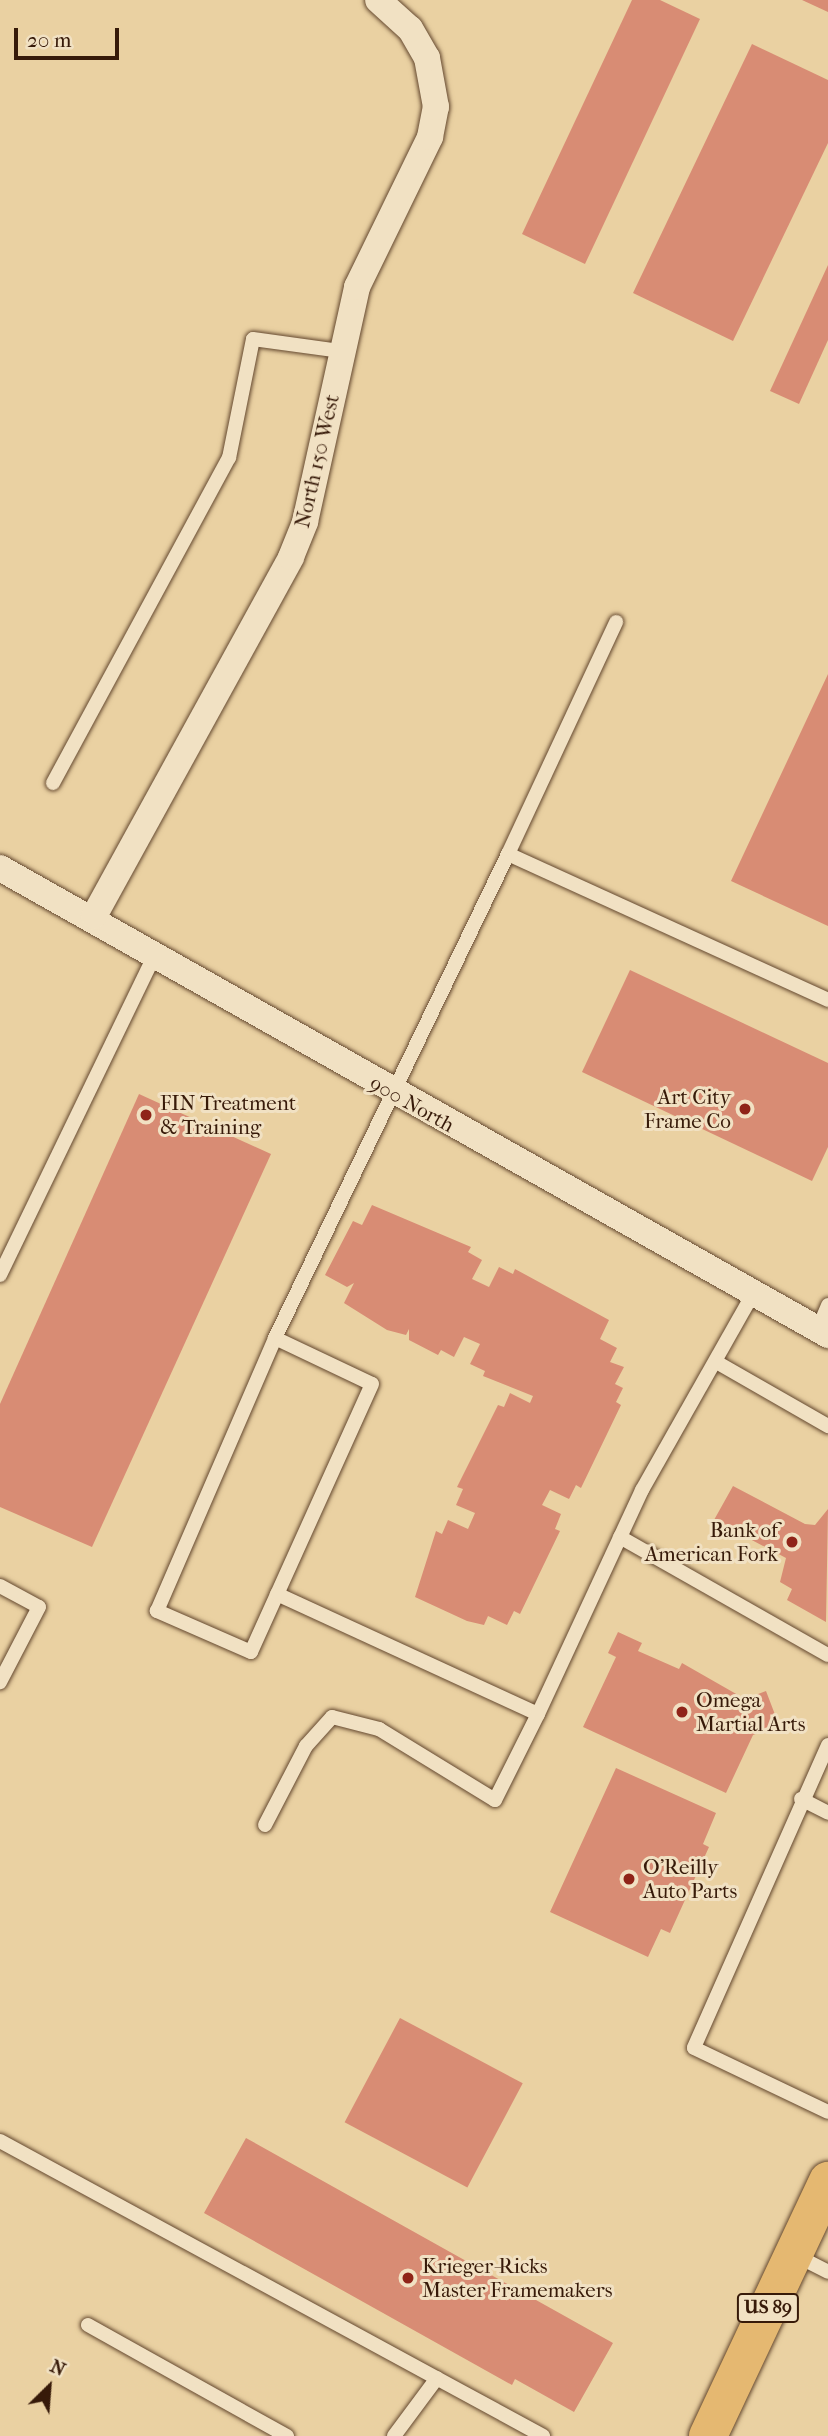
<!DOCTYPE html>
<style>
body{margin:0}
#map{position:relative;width:828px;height:2436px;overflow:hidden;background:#ead1a2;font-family:"IM FELL French Canon",serif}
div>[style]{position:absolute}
.building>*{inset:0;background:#d88c74;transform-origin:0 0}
.roads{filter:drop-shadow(0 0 2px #64482f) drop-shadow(0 0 2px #64482f)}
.service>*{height:14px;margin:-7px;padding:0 7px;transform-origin:7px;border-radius:7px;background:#f1e1c3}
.minor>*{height:26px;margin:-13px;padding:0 13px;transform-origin:13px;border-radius:13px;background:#f1e1c3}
.primary>*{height:38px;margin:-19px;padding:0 19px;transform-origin:19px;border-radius:19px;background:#e5b871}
.dots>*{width:19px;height:19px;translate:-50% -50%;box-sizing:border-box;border:4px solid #f1e1c3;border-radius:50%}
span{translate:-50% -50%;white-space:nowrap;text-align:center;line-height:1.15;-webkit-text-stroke:6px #f1e1c3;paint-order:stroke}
.shield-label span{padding:2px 5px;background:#f1e1c3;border:2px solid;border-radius:5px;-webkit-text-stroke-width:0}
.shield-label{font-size:19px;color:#371a09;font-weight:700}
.street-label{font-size:21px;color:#371a09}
.poi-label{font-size:21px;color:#371a09}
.right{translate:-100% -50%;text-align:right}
.left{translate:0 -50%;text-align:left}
.north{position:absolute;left:14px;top:2352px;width:70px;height:70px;-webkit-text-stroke:5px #f1e1c3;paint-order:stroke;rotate:25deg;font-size:19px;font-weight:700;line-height:28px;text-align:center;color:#371a09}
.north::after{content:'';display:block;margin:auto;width:24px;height:32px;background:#371a09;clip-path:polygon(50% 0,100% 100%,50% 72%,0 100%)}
.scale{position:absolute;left:14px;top:28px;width:105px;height:32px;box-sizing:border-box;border:4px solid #371a09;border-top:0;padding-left:9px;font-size:21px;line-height:24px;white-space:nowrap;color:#371a09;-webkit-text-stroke:5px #f1e1c3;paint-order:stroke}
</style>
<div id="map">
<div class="building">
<div style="clip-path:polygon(632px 0,660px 0,700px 19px,585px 264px,522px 234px)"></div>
<div style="clip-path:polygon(802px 0,828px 0,828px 12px)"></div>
<div style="clip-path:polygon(752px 44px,828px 80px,828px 143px,733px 341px,633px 293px)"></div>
<div style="clip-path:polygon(828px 265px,828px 340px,799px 404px,770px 391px)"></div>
<div style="clip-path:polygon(828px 674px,828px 926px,731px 881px)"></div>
<div style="clip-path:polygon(630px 970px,828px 1063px,828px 1147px,812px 1181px,582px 1072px)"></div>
<div style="clip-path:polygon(139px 1094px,271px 1154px,92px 1547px,0 1507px,0 1404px)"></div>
<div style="clip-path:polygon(372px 1205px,471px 1247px,468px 1252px,482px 1260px,472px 1279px,489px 1287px,499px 1267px,513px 1274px,515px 1269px,609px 1320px,600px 1339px,617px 1348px,610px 1362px,624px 1367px,615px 1384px,623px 1388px,616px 1402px,621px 1405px,581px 1488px,576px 1485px,569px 1499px,550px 1490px,542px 1505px,561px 1514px,555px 1529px,560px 1531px,520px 1614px,514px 1611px,507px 1625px,488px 1616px,484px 1625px,467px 1621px,415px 1597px,436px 1531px,442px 1534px,448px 1520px,468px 1529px,475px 1513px,456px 1505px,463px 1489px,457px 1487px,498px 1405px,504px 1407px,510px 1393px,530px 1403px,533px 1396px,483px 1376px,485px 1371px,470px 1364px,480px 1344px,464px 1337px,454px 1357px,441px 1350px,438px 1355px,409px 1340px,409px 1329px,406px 1335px,387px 1330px,344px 1303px,354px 1283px,347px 1287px,325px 1275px,353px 1221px,362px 1225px)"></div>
<div style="clip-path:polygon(733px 1486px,805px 1524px,815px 1525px,828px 1509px,826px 1622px,787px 1600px,792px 1589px,780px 1582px,786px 1558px,714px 1520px)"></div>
<div style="clip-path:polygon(618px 1632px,642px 1643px,638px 1651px,679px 1669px,682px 1663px,745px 1699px,766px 1691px,779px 1725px,753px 1735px,726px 1793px,583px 1727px,616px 1657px,608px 1653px)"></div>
<div style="clip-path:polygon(616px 1768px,716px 1813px,703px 1844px,709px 1847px,670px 1933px,661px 1929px,648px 1957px,550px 1912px)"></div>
<div style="left:400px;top:2018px;width:139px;height:118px;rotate:28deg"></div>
<div style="clip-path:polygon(246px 2138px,613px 2343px,574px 2412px,515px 2379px,512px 2385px,204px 2213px)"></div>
</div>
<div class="roads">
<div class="service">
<div style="left:53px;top:783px;width:370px;rotate:-61.6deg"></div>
<div style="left:229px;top:458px;width:121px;rotate:-78.6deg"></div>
<div style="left:253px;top:339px;width:89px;rotate:7.8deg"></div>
<div style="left:508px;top:854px;width:256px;rotate:-65deg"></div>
<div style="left:0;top:1275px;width:358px;rotate:-64.2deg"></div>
<div style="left:818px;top:1329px;width:26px;rotate:-67deg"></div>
<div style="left:275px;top:1338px;width:107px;rotate:25.4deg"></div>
<div style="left:372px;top:1384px;width:294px;rotate:114.3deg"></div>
<div style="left:251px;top:1652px;width:103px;rotate:-156.4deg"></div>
<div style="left:157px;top:1611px;width:297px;rotate:-66.6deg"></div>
<div style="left:275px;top:1338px;width:537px;rotate:-64.29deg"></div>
<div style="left:508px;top:854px;width:352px;rotate:24.5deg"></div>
<div style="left:718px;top:1363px;width:127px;rotate:29.8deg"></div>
<div style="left:620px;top:1537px;width:239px;rotate:29.6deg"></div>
<div style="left:0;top:1586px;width:44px;rotate:28.3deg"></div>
<div style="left:39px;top:1607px;width:85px;rotate:117.5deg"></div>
<div style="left:277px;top:1594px;width:287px;rotate:24.7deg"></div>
<div style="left:538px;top:1714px;width:247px;rotate:-65.1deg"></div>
<div style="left:642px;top:1490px;width:227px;rotate:-60.5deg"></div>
<div style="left:828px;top:1745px;width:331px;rotate:113.9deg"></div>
<div style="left:694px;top:2048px;width:148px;rotate:25.5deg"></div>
<div style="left:801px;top:1799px;width:30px;rotate:27deg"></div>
<div style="left:265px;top:1825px;width:89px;rotate:-62.6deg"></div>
<div style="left:306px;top:1746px;width:39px;rotate:-48deg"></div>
<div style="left:332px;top:1717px;width:49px;rotate:14.3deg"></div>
<div style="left:379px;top:1729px;width:136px;rotate:31.5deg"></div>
<div style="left:495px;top:1800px;width:96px;rotate:-63.4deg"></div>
<div style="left:0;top:2141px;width:618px;rotate:28.51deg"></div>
<div style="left:795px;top:2255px;width:37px;rotate:27deg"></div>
<div style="left:88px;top:2325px;width:228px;rotate:29.2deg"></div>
<div style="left:394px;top:2436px;width:72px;rotate:-53.4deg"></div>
</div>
<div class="minor">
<div style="left:0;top:868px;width:951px;rotate:29.42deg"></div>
<div style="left:94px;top:916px;width:409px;rotate:-61.2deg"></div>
<div style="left:291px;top:557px;width:38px;rotate:-68deg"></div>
<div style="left:305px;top:522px;width:241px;rotate:-77.5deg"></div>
<div style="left:357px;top:287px;width:167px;rotate:-64deg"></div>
<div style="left:430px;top:137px;width:31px;rotate:-79deg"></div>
<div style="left:436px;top:107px;width:50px;rotate:-100.4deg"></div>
<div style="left:427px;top:58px;width:34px;rotate:-120deg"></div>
<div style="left:410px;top:29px;width:43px;rotate:-137.8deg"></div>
</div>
<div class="primary">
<div style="left:708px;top:2436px;width:282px;rotate:-64.8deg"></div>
</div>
</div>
<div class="dots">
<div style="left:745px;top:1109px;background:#8f2418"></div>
<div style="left:146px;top:1115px;background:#8f2418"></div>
<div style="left:792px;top:1542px;background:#8f2418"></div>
<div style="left:682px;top:1712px;background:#8f2418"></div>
<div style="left:629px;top:1879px;background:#8f2418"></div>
<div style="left:408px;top:2278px;background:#8f2418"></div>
</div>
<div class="shield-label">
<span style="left:768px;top:2308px">US 89</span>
</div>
<div class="street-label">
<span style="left:317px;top:461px;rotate:-77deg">North 150 West</span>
<span style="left:412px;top:1104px;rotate:29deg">900 North</span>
</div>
<div class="poi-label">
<span class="right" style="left:731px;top:1109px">Art City<br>Frame Co</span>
<span class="left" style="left:160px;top:1115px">FIN Treatment<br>&amp; Training</span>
<span class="right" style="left:778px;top:1542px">Bank of<br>American Fork</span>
<span class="left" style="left:696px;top:1712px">Omega<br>Martial Arts</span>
<span class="left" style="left:643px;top:1879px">O'Reilly<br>Auto Parts</span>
<span class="left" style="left:422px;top:2278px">Krieger-Ricks<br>Master Framemakers</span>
</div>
<div class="north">N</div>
<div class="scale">20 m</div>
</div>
